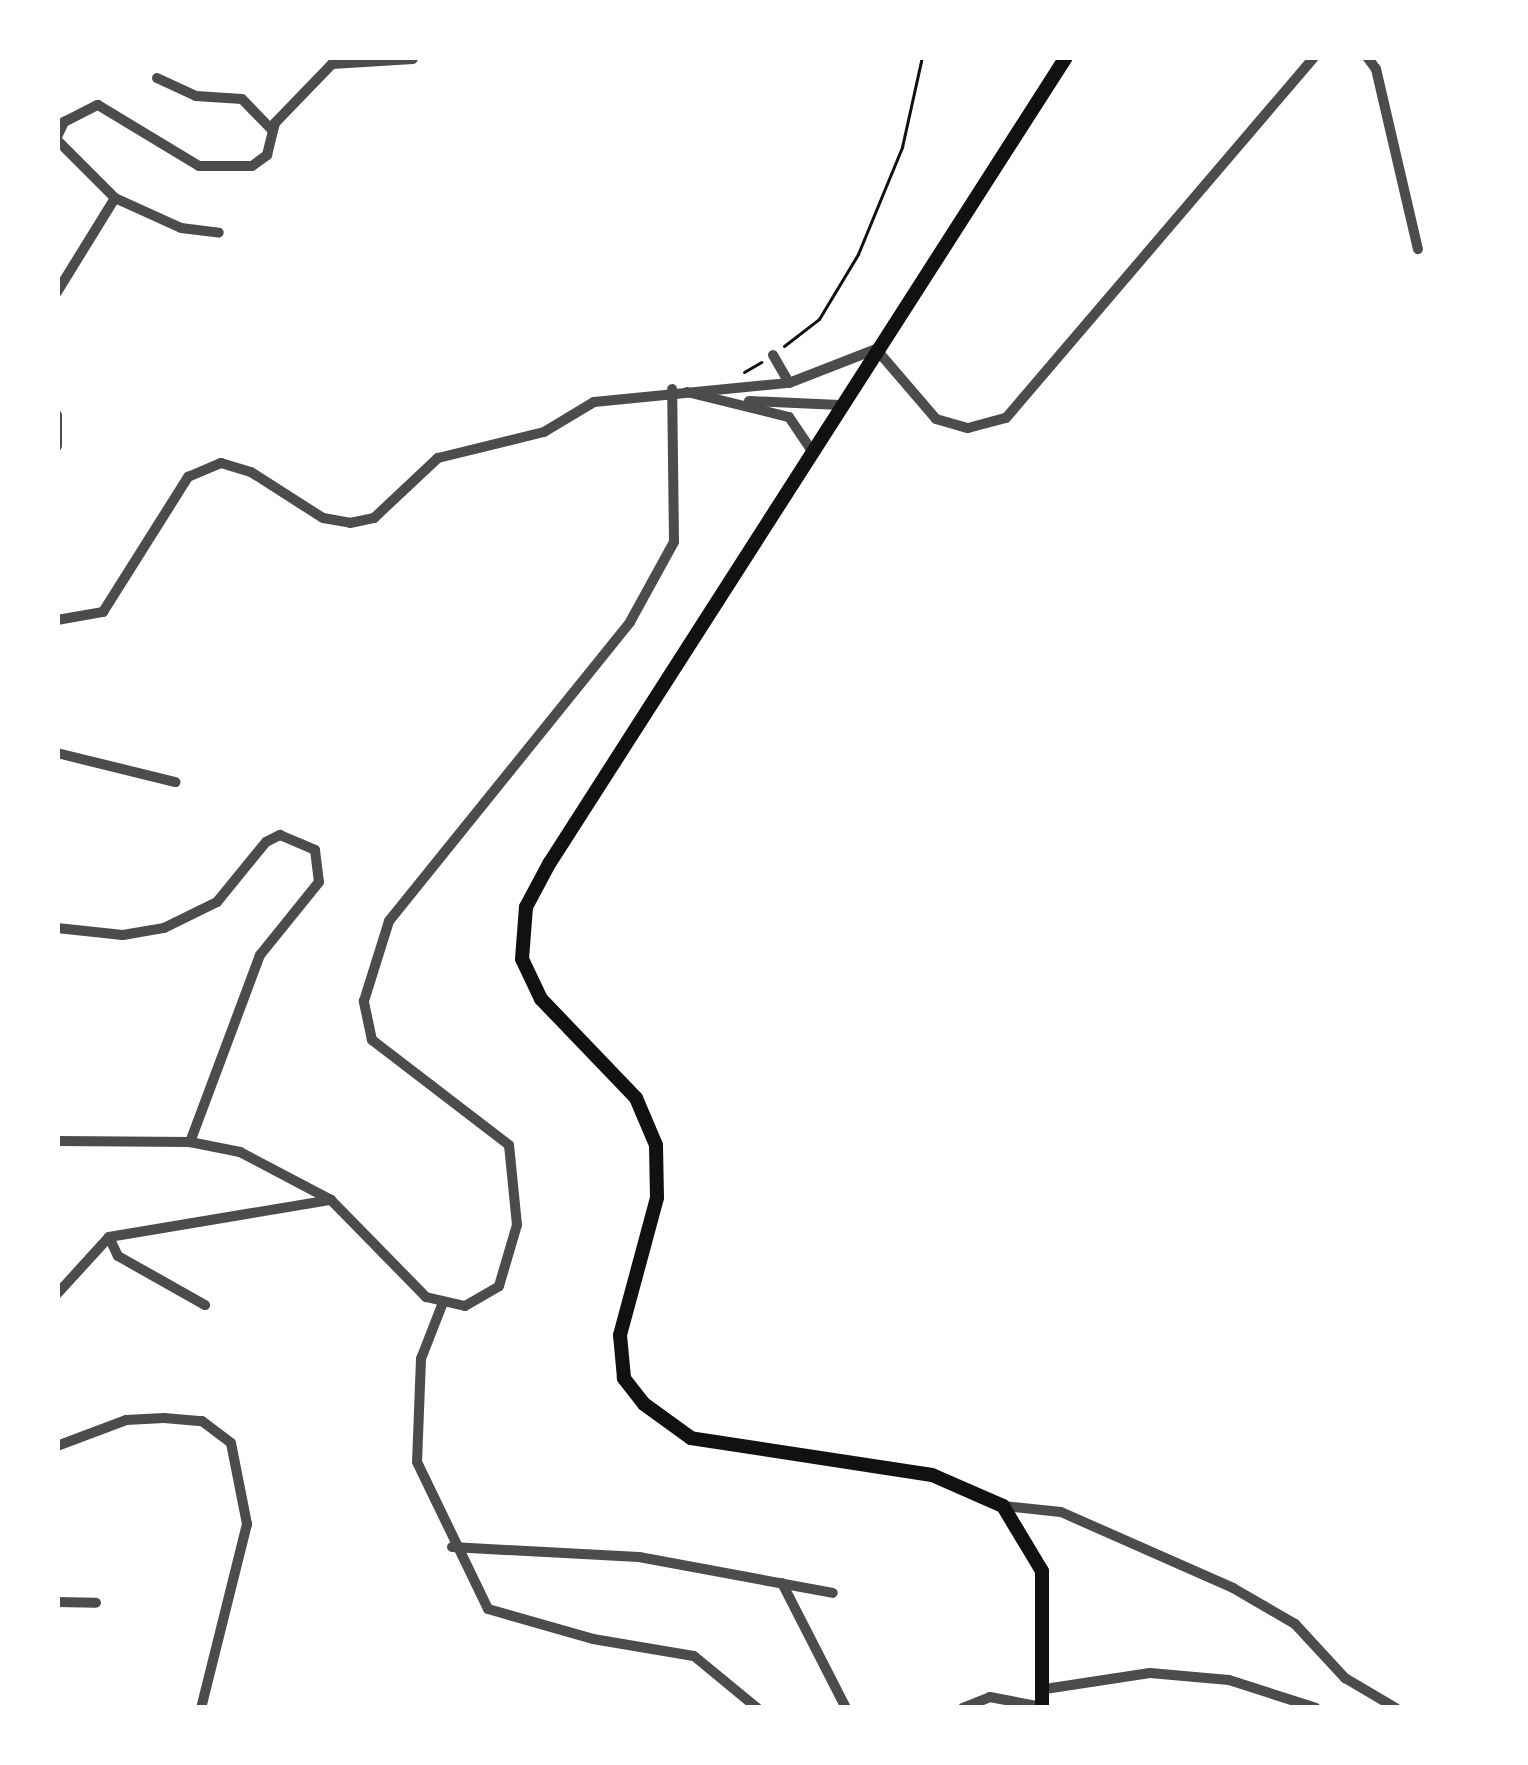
<!DOCTYPE html>
<style>
body{margin:0}
#map{position:relative;width:1528px;height:1765px;overflow:hidden;background:#fff;font-family:Karla,sans-serif}
div>[style]{position:absolute}
.path>*{height:3px;margin:-1.5px;padding:0 1.5px;transform-origin:1.5px;border-radius:1.5px;background:#111}
.minor>*{height:10px;margin:-5px;padding:0 5px;transform-origin:5px;border-radius:5px;background:#4c4c4c}
.secondary>*{height:14px;margin:-7px;padding:0 7px;transform-origin:7px;border-radius:7px;background:#111}
span{translate:-50% -50%;white-space:nowrap;text-align:center;line-height:1.15;-webkit-text-stroke:12px #fff;paint-order:stroke}
.frame{position:absolute;inset:0;border:60px solid #fff;pointer-events:none}
</style>
<div id="map">
<div class="path">
<div style="left:784px;top:346px;width:44px;rotate:-37.6deg"></div>
<div style="left:819px;top:319px;width:76px;rotate:-59deg"></div>
<div style="left:858px;top:254px;width:116px;rotate:-67.6deg"></div>
<div style="left:902px;top:147px;width:92px;rotate:-77.5deg"></div>
<div style="left:744px;top:372px;width:20px;rotate:-30deg"></div>
</div>
<div class="minor">
<div style="left:1367px;top:57px;width:15px;rotate:53deg"></div>
<div style="left:1376px;top:69px;width:185px;rotate:76.9deg"></div>
<div style="left:157px;top:78px;width:43px;rotate:24.8deg"></div>
<div style="left:196px;top:96px;width:46px;rotate:3.7deg"></div>
<div style="left:242px;top:99px;width:43px;rotate:45.9deg"></div>
<div style="left:57px;top:137px;width:17px;rotate:-65deg"></div>
<div style="left:64px;top:122px;width:38px;rotate:-27deg"></div>
<div style="left:98px;top:105px;width:118px;rotate:31.1deg"></div>
<div style="left:199px;top:166px;width:53px"></div>
<div style="left:252px;top:166px;width:19px;rotate:-36deg"></div>
<div style="left:267px;top:155px;width:33px;rotate:-76deg"></div>
<div style="left:275px;top:123px;width:82px;rotate:-46deg"></div>
<div style="left:332px;top:64px;width:81px;rotate:-3.5deg"></div>
<div style="left:57px;top:140px;width:82px;rotate:45deg"></div>
<div style="left:115px;top:198px;width:72px;rotate:24.4deg"></div>
<div style="left:181px;top:228px;width:38px;rotate:7deg"></div>
<div style="left:57px;top:292px;width:110px;rotate:-58.3deg"></div>
<div style="left:773px;top:355px;width:32px;rotate:60deg"></div>
<div style="left:687px;top:392px;width:105px;rotate:13.8deg"></div>
<div style="left:789px;top:417px;width:40px;rotate:56deg"></div>
<div style="left:749px;top:401px;width:91px;rotate:2.5deg"></div>
<div style="left:57px;top:415px;width:31px;rotate:90deg"></div>
<div style="left:57px;top:620px;width:47px;rotate:-9.9deg"></div>
<div style="left:103px;top:612px;width:160px;rotate:-57.8deg"></div>
<div style="left:188px;top:477px;width:36px;rotate:-23deg"></div>
<div style="left:221px;top:463px;width:31px;rotate:17deg"></div>
<div style="left:251px;top:472px;width:85px;rotate:32.6deg"></div>
<div style="left:323px;top:518px;width:27px;rotate:10deg"></div>
<div style="left:350px;top:523px;width:25px;rotate:-12deg"></div>
<div style="left:374px;top:518px;width:88px;rotate:-43.2deg"></div>
<div style="left:438px;top:458px;width:109px;rotate:-13.8deg"></div>
<div style="left:544px;top:432px;width:58px;rotate:-31deg"></div>
<div style="left:594px;top:402px;width:196px;rotate:-5.6deg"></div>
<div style="left:789px;top:383px;width:93px;rotate:-21.3deg"></div>
<div style="left:876px;top:349px;width:92px;rotate:49.4deg"></div>
<div style="left:936px;top:419px;width:33px;rotate:16deg"></div>
<div style="left:968px;top:428px;width:39px;rotate:-15deg"></div>
<div style="left:1006px;top:418px;width:475px;rotate:-49.5deg"></div>
<div style="left:57px;top:753px;width:122px;rotate:13.8deg"></div>
<div style="left:57px;top:928px;width:66px;rotate:6.1deg"></div>
<div style="left:123px;top:935px;width:42px;rotate:-9.7deg"></div>
<div style="left:164px;top:928px;width:59px;rotate:-26.1deg"></div>
<div style="left:217px;top:902px;width:77px;rotate:-50.8deg"></div>
<div style="left:266px;top:842px;width:16px;rotate:-27deg"></div>
<div style="left:280px;top:835px;width:38px;rotate:23deg"></div>
<div style="left:315px;top:850px;width:32px;rotate:83deg"></div>
<div style="left:319px;top:882px;width:94px;rotate:128.9deg"></div>
<div style="left:260px;top:955px;width:200px;rotate:110.5deg"></div>
<div style="left:57px;top:1141px;width:133px;rotate:0.4deg"></div>
<div style="left:190px;top:1142px;width:51px;rotate:11.3deg"></div>
<div style="left:240px;top:1152px;width:103px;rotate:27.8deg"></div>
<div style="left:331px;top:1200px;width:136px;rotate:45.6deg"></div>
<div style="left:426px;top:1297px;width:40px;rotate:13deg"></div>
<div style="left:465px;top:1306px;width:39px;rotate:-30deg"></div>
<div style="left:499px;top:1286px;width:64px;rotate:-73.6deg"></div>
<div style="left:517px;top:1225px;width:80px;rotate:-95.7deg"></div>
<div style="left:509px;top:1145px;width:173px;rotate:-142.5deg"></div>
<div style="left:372px;top:1040px;width:40px;rotate:-102deg"></div>
<div style="left:364px;top:1001px;width:84px;rotate:-72.6deg"></div>
<div style="left:389px;top:921px;width:384px;rotate:-51.1deg"></div>
<div style="left:630px;top:622px;width:91px;rotate:-61.2deg"></div>
<div style="left:674px;top:542px;width:153px;rotate:-90.7deg"></div>
<div style="left:109px;top:1237px;width:21px;rotate:65deg"></div>
<div style="left:118px;top:1256px;width:100px;rotate:29.4deg"></div>
<div style="left:57px;top:1294px;width:77px;rotate:-47.6deg"></div>
<div style="left:109px;top:1237px;width:225px;rotate:-9.5deg"></div>
<div style="left:442px;top:1305px;width:58px;rotate:111.3deg"></div>
<div style="left:421px;top:1359px;width:103px;rotate:92.2deg"></div>
<div style="left:417px;top:1462px;width:163px;rotate:64.2deg"></div>
<div style="left:488px;top:1609px;width:109px;rotate:15.9deg"></div>
<div style="left:593px;top:1639px;width:102px;rotate:9.6deg"></div>
<div style="left:694px;top:1656px;width:82px;rotate:39.5deg"></div>
<div style="left:57px;top:1446px;width:74px;rotate:-20.6deg"></div>
<div style="left:126px;top:1420px;width:38px;rotate:-3deg"></div>
<div style="left:164px;top:1418px;width:38px;rotate:5deg"></div>
<div style="left:202px;top:1421px;width:36px;rotate:37deg"></div>
<div style="left:231px;top:1443px;width:83px;rotate:78.8deg"></div>
<div style="left:247px;top:1524px;width:190px;rotate:104deg"></div>
<div style="left:1003px;top:1506px;width:58px;rotate:5.9deg"></div>
<div style="left:1061px;top:1512px;width:188px;rotate:23.8deg"></div>
<div style="left:1233px;top:1588px;width:72px;rotate:30.1deg"></div>
<div style="left:1295px;top:1624px;width:74px;rotate:47.2deg"></div>
<div style="left:1345px;top:1678px;width:59px;rotate:30.5deg"></div>
<div style="left:452px;top:1547px;width:187px;rotate:3.1deg"></div>
<div style="left:639px;top:1557px;width:197px;rotate:10.5deg"></div>
<div style="left:782px;top:1583px;width:140px;rotate:62.9deg"></div>
<div style="left:57px;top:1602px;width:39px;rotate:1deg"></div>
<div style="left:1045px;top:1689px;width:106px;rotate:-8.7deg"></div>
<div style="left:1150px;top:1673px;width:79px;rotate:5.1deg"></div>
<div style="left:1229px;top:1680px;width:91px;rotate:17.8deg"></div>
<div style="left:963px;top:1708px;width:29px;rotate:-22deg"></div>
<div style="left:990px;top:1697px;width:53px;rotate:10.9deg"></div>
</div>
<div class="secondary">
<div style="left:1042px;top:1708px;width:137px;rotate:-90deg"></div>
<div style="left:1042px;top:1571px;width:76px;rotate:-121deg"></div>
<div style="left:1003px;top:1506px;width:77px;rotate:-156.4deg"></div>
<div style="left:932px;top:1475px;width:244px;rotate:-171.3deg"></div>
<div style="left:691px;top:1438px;width:58px;rotate:-144.1deg"></div>
<div style="left:644px;top:1404px;width:33px;rotate:-128deg"></div>
<div style="left:624px;top:1378px;width:43px;rotate:-95.3deg"></div>
<div style="left:620px;top:1335px;width:142px;rotate:-74.9deg"></div>
<div style="left:657px;top:1198px;width:53px;rotate:-91.1deg"></div>
<div style="left:656px;top:1145px;width:51px;rotate:-113.1deg"></div>
<div style="left:636px;top:1098px;width:137px;rotate:-133.8deg"></div>
<div style="left:541px;top:999px;width:44px;rotate:-115.4deg"></div>
<div style="left:522px;top:959px;width:52px;rotate:-85.6deg"></div>
<div style="left:526px;top:907px;width:49px;rotate:-61.9deg"></div>
<div style="left:549px;top:864px;width:958px;rotate:-57.35deg"></div>
</div>
<div class="frame"></div>
</div>
